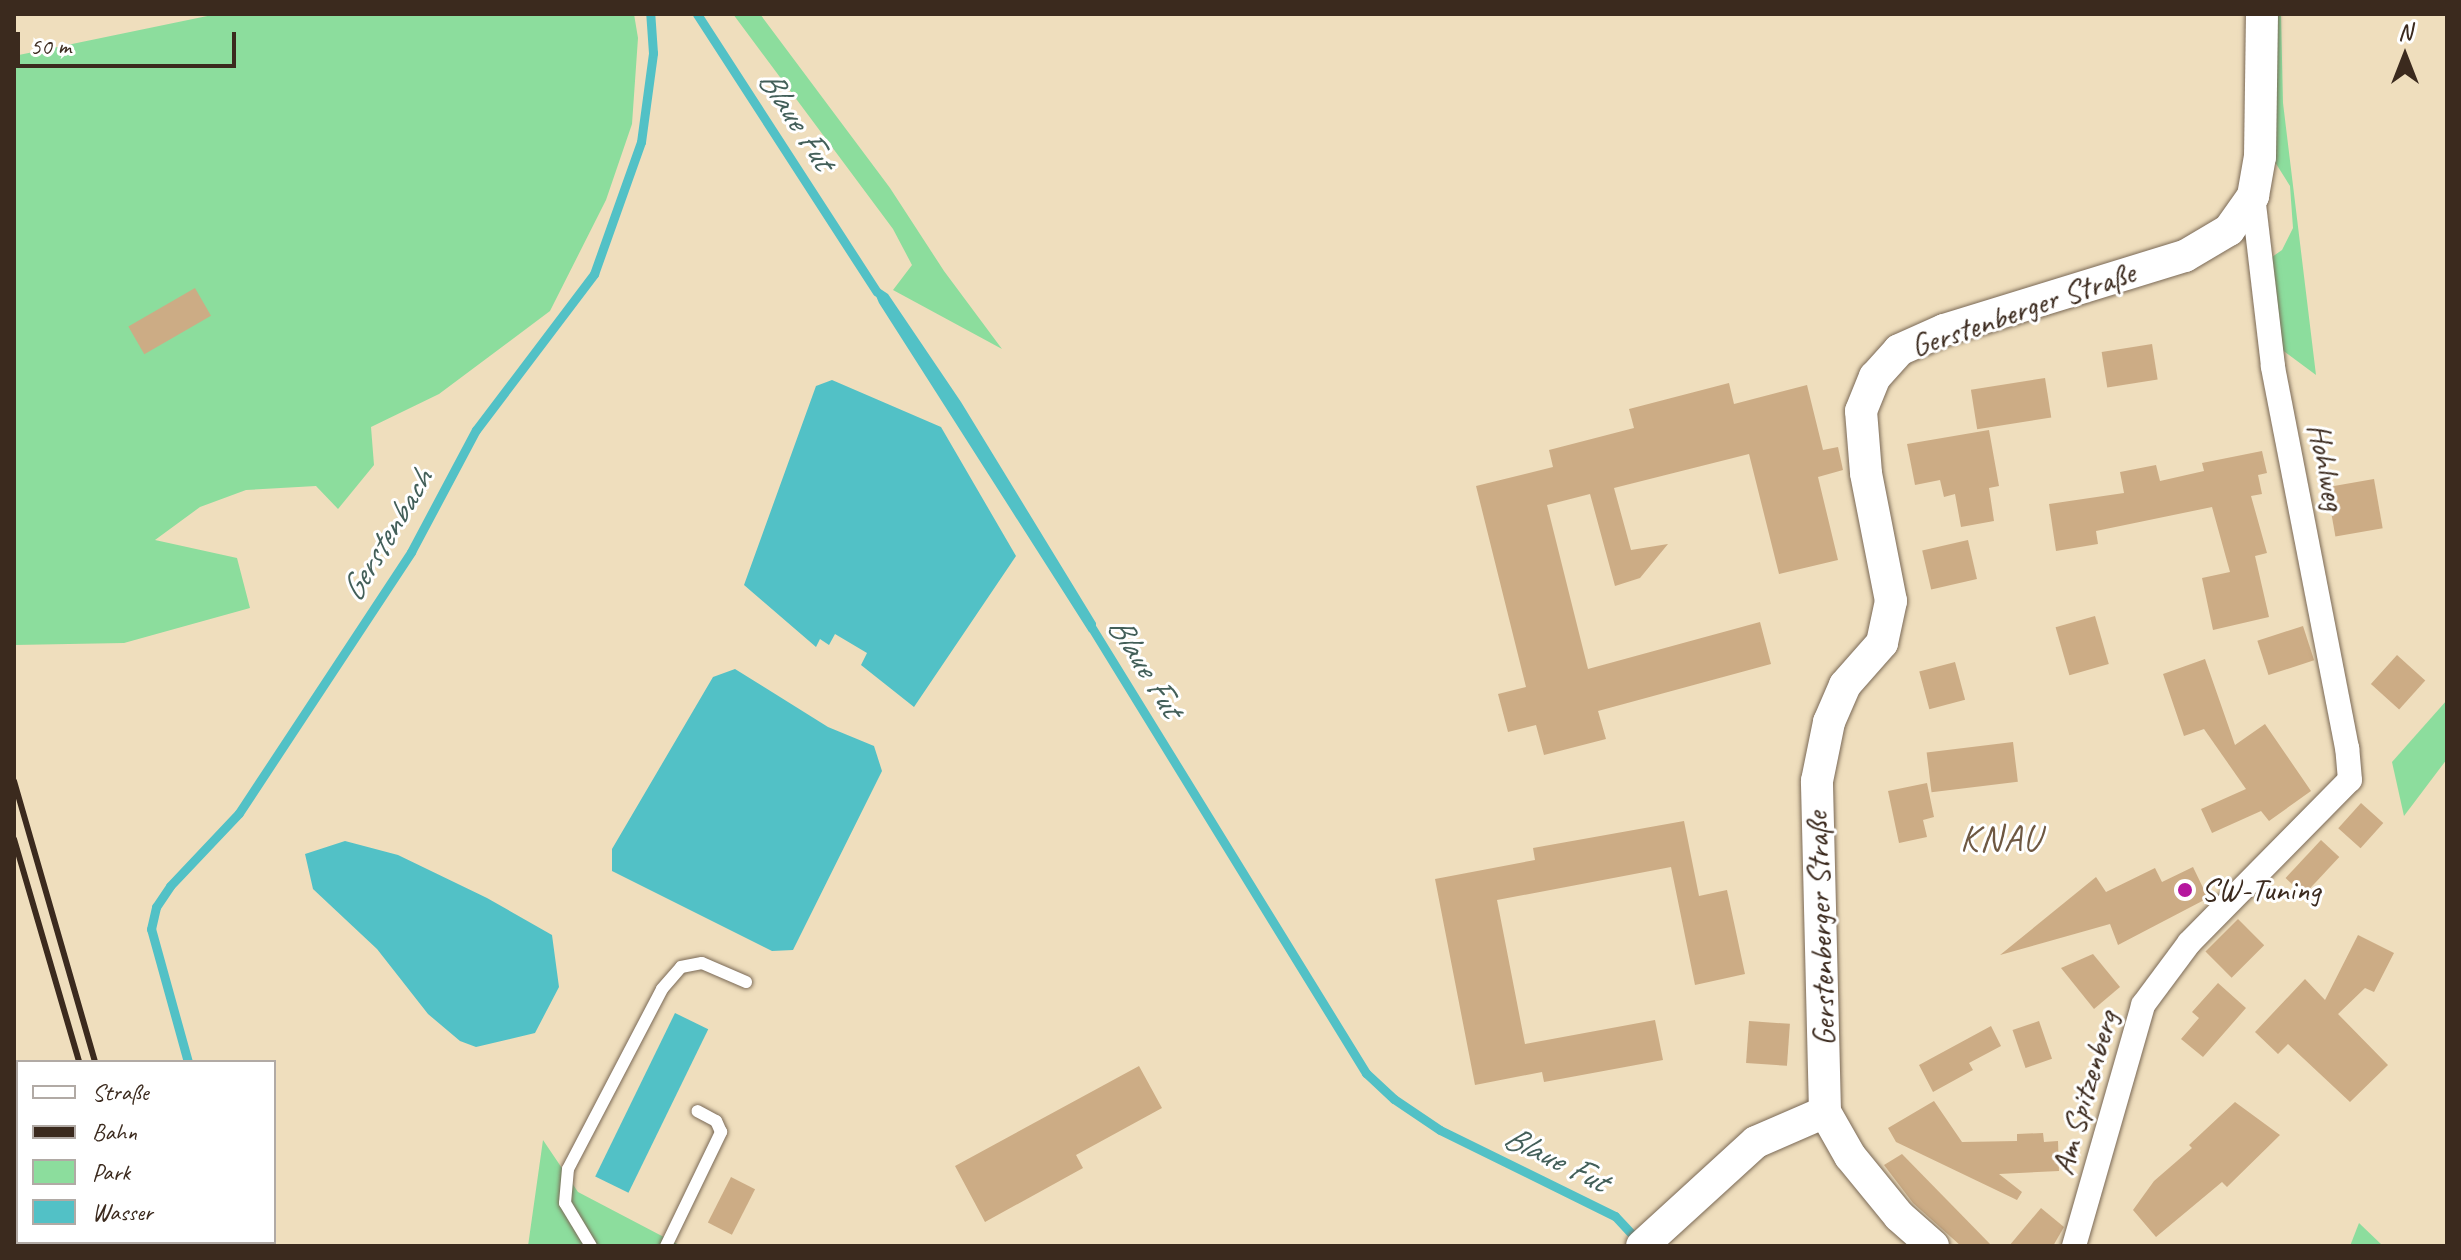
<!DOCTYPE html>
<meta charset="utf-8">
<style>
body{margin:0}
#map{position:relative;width:2461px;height:1260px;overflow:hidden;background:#efdebd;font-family:Caveat,sans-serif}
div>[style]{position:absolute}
.green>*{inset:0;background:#8cdd9d}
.water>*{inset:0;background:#52c1c6;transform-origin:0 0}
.stream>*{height:9px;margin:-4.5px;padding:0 4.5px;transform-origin:4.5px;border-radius:4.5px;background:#52c1c6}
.building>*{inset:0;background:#ccac85;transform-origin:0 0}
.roads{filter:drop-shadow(0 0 2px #7a6956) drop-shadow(0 0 2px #7a6956)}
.lane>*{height:12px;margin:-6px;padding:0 6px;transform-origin:6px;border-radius:6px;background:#fff}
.street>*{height:24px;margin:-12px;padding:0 12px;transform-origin:12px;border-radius:12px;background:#fff}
.secondary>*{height:32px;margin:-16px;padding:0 16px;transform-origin:16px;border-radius:16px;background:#fff}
.rail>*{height:6px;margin:-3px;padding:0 3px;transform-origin:3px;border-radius:3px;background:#3b2a1e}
.dots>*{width:22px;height:22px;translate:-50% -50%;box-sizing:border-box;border:4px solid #fff;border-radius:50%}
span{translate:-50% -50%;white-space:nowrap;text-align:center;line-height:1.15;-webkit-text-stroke:6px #fff;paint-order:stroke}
.street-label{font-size:32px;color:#3b2a1e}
.poi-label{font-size:32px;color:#3b2a1e}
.left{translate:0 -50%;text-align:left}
.water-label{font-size:34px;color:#435f59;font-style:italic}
.quarter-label{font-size:36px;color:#6e5842;letter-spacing:2px}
.frame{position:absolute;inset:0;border:16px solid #3b2a1e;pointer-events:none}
.legend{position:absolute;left:16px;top:1060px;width:260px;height:184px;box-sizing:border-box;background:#fff;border:2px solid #b1aaa5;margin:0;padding:10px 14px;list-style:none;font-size:24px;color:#3b2a1e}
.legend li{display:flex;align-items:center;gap:16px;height:40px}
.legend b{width:40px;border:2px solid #b1aaa5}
.north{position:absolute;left:2365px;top:16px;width:80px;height:80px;-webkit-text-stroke:6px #fff;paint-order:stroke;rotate:0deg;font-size:22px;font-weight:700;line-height:32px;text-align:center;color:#3b2a1e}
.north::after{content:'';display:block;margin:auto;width:28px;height:36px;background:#3b2a1e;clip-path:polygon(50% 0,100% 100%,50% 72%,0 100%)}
.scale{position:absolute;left:16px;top:32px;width:220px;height:36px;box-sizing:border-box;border:4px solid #3b2a1e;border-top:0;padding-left:10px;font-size:24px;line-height:28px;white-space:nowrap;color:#3b2a1e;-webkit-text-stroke:6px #fff;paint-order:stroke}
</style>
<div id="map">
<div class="green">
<div style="clip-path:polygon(217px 14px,634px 14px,638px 38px,632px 124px,606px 200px,550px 311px,439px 394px,371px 427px,374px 465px,338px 509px,316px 486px,246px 490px,200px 507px,155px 540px,237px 558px,250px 608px,124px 643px,14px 645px,14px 56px)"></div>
<div style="clip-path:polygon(733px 14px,760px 14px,890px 188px,944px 271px,1002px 349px,893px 290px,912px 265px,893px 229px)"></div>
<div style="clip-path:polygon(2273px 14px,2281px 14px,2283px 103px,2316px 375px,2277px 346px,2272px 257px,2282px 250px,2293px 228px,2290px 186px,2268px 151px)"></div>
<div style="clip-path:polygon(2447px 700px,2447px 759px,2404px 816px,2392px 762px)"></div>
<div style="clip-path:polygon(543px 1140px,578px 1192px,681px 1246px,528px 1246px)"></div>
<div style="clip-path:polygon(2359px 1223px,2383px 1246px,2350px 1246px)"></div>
</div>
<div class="water">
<div style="clip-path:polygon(870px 282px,888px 294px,961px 402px,1096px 623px,1096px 635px,1089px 632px,1061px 588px,879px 303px)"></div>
<div style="clip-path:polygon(832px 380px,941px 427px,1016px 556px,914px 707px,861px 665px,867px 653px,835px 634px,829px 645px,820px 639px,816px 647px,744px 585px,816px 386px)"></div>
<div style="clip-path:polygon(735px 669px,828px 727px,874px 746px,882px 771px,793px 950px,772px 951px,612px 871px,612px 849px,713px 677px)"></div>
<div style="clip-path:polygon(345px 841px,398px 855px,487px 898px,552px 935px,559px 987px,535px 1033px,476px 1047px,460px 1041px,428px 1014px,377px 949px,313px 889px,305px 854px)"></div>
<div style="left:675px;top:1013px;width:37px;height:182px;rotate:26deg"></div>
</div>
<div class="stream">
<div style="left:697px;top:14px;width:331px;rotate:57.1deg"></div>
<div style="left:1092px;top:628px;width:523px;rotate:58.38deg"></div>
<div style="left:1366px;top:1073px;width:38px;rotate:43deg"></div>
<div style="left:1394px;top:1099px;width:55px;rotate:34deg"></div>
<div style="left:1440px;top:1130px;width:195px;rotate:26.2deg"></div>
<div style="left:1615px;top:1216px;width:34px;rotate:47deg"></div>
<div style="left:188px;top:1062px;width:138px;rotate:-105.5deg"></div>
<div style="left:151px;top:929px;width:23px;rotate:-77deg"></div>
<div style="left:156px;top:907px;width:25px;rotate:-56deg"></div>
<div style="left:170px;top:886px;width:100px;rotate:-46.6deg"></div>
<div style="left:239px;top:813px;width:313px;rotate:-56.6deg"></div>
<div style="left:411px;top:552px;width:138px;rotate:-62deg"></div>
<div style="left:476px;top:430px;width:196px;rotate:-52.9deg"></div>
<div style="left:594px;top:274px;width:140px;rotate:-70.4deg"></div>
<div style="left:641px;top:142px;width:90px;rotate:-82.3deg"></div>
<div style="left:653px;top:53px;width:39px;rotate:-94deg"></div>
<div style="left:242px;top:1242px;width:4px;rotate:63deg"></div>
</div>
<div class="building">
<div style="left:195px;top:288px;width:32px;height:77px;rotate:60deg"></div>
<div style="left:2152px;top:344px;width:36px;height:51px;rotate:81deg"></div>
<div style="left:2045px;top:378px;width:40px;height:75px;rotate:81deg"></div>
<div style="clip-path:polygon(1729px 383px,1734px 404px,1807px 385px,1823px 450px,1838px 447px,1843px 470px,1818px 477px,1838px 560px,1779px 574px,1749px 454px,1614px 488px,1631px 550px,1668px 544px,1640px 578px,1615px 586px,1590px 494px,1547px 505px,1588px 669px,1760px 622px,1771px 664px,1598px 711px,1606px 739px,1544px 755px,1536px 725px,1508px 732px,1498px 694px,1526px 687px,1476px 486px,1553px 467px,1549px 450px,1634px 428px,1629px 409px)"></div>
<div style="clip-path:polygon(1989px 430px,1999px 486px,1989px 488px,1994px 521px,1961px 527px,1955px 494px,1944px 497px,1940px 480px,1915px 485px,1907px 444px)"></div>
<div style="clip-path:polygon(2262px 451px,2267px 473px,2258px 475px,2262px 494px,2251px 496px,2267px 553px,2255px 556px,2269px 617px,2213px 630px,2202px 578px,2230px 572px,2212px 507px,2096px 531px,2098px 544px,2056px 551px,2049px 504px,2124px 493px,2120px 472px,2156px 465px,2160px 481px,2204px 471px,2202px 463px)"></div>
<div style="left:2374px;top:479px;width:50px;height:48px;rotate:80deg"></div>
<div style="left:1968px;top:540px;width:40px;height:47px;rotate:77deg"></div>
<div style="left:2095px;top:616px;width:50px;height:41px;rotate:74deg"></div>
<div style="left:2303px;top:626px;width:36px;height:48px;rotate:72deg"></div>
<div style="left:2397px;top:655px;width:38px;height:39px;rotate:42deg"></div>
<div style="clip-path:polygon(2205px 659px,2235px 745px,2265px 724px,2311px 791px,2269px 821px,2261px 811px,2212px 833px,2201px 809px,2246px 789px,2204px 729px,2184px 736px,2163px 674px)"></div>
<div style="left:1955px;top:662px;width:39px;height:37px;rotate:75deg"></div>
<div style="left:2013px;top:742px;width:40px;height:87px;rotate:83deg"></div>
<div style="clip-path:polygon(1927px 783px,1934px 817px,1923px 820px,1927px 837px,1899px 843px,1888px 791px)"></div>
<div style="left:2361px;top:803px;width:30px;height:34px;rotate:42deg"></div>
<div style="clip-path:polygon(1684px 821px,1699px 896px,1727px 890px,1745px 974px,1695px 985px,1671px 867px,1497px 900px,1525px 1044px,1655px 1020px,1663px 1060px,1544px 1082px,1542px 1072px,1475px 1085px,1435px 879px,1535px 860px,1533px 848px)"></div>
<div style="left:2321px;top:840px;width:25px;height:52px;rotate:43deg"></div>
<div style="clip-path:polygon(2193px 867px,2208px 898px,2118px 945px,2110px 924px,2000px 955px,2096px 877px,2106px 892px,2155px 868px,2162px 882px)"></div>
<div style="left:2238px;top:919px;width:37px;height:46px;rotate:45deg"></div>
<div style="clip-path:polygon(2358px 935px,2394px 953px,2374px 992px,2365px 988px,2338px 1014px,2388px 1065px,2350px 1102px,2288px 1044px,2278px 1054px,2255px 1032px,2305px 979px,2325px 1000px)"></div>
<div style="clip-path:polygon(2093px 954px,2120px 987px,2094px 1009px,2061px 968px)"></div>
<div style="clip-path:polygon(2218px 983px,2246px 1008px,2203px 1057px,2181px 1039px,2199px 1018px,2192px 1012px)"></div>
<div style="left:1749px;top:1021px;width:41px;height:42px;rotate:4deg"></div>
<div style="left:2039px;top:1021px;width:40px;height:28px;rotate:71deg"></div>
<div style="clip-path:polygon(1991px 1026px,2001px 1046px,1969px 1063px,1973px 1070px,1933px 1092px,1919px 1065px)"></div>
<div style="clip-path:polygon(1139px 1066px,1162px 1108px,1076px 1155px,1083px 1168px,985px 1222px,955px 1166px)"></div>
<div style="clip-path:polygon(1934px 1101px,1962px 1142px,2017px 1141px,2017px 1134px,2043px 1133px,2044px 1142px,2058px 1141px,2059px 1171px,1999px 1174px,2022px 1192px,2017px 1200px,1896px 1142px,1888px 1128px)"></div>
<div style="clip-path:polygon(2235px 1102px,2280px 1135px,2227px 1187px,2222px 1182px,2156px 1237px,2133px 1210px,2154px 1181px,2192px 1148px,2189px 1145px)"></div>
<div style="clip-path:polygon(1902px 1154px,1992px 1246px,1961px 1246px,1913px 1203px,1884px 1165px)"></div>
<div style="left:731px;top:1177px;width:27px;height:51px;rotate:27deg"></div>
<div style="clip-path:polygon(2041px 1208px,2064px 1227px,2053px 1246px,2009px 1246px)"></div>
</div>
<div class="roads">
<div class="lane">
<div style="left:591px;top:1246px;width:50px;rotate:-121.2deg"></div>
<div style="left:565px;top:1203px;width:34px;rotate:-85deg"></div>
<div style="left:568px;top:1169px;width:203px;rotate:-62.4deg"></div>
<div style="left:662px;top:989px;width:29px;rotate:-49deg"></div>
<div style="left:681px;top:967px;width:21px;rotate:-11deg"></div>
<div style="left:702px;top:963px;width:48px;rotate:23.4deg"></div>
<div style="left:666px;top:1246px;width:127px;rotate:-64.2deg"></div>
<div style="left:721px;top:1132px;width:12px;rotate:-114deg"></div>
<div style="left:716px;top:1121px;width:21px;rotate:-152deg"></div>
</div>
<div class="street">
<div style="left:2074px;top:1246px;width:251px;rotate:-74deg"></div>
<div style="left:2143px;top:1005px;width:77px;rotate:-53.4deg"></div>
<div style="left:2189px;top:943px;width:229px;rotate:-45.4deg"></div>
<div style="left:2350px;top:780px;width:32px;rotate:-95deg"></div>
<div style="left:2347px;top:748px;width:389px;rotate:-101deg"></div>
<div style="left:2273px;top:366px;width:171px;rotate:-96.7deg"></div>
</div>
<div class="secondary">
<div style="left:1642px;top:1246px;width:154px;rotate:-42.4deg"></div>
<div style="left:1756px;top:1142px;width:75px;rotate:-23.5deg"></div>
<div style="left:1933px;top:1246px;width:45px;rotate:-138.6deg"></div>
<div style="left:1899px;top:1216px;width:77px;rotate:-129.2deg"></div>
<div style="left:1850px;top:1156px;width:51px;rotate:-119.6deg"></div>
<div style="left:1825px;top:1112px;width:331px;rotate:-91.4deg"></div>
<div style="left:1817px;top:781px;width:60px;rotate:-78.5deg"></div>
<div style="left:1829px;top:722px;width:40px;rotate:-66.6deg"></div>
<div style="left:1845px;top:685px;width:56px;rotate:-48.6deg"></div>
<div style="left:1882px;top:643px;width:43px;rotate:-77.9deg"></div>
<div style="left:1891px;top:601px;width:130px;rotate:-101.1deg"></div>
<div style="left:1866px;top:473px;width:62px;rotate:-94.6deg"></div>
<div style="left:1861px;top:411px;width:37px;rotate:-68deg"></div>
<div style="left:1875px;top:377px;width:36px;rotate:-48deg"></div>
<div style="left:1899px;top:350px;width:49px;rotate:-24deg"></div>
<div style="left:1944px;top:330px;width:252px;rotate:-17.1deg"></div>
<div style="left:2185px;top:256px;width:51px;rotate:-30.6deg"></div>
<div style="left:2229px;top:230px;width:42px;rotate:-54.8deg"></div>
<div style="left:2253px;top:196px;width:40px;rotate:-80deg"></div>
<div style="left:2260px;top:157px;width:143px;rotate:-89.2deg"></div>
</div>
</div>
<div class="rail">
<div style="left:14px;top:781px;width:292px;rotate:73.9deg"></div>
<div style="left:14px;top:839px;width:232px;rotate:73.7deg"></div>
<div style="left:134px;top:1242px;width:4px;rotate:63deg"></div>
<div style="left:152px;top:1242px;width:4px;rotate:76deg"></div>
</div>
<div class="dots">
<div style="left:2185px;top:890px;background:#b5179e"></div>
</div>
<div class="street-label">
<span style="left:2023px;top:310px;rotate:-19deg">Gerstenberger Straße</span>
<span style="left:2326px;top:467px;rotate:79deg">Hohlweg</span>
<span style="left:1821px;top:929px;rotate:-92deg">Gerstenberger Straße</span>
<span style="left:2085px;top:1093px;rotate:-74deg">Am Spitzenberg</span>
</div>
<div class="poi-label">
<span class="left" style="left:2201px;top:890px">SW-Tuning</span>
</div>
<div class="water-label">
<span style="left:797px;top:119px;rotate:57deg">Blaue Fut</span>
<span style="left:386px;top:535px;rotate:-59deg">Gerstenbach</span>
<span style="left:1146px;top:666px;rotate:58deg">Blaue Fut</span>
<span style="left:1556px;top:1158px;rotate:26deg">Blaue Fut</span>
</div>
<div class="quarter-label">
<span style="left:2001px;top:839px">KNAU</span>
</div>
<div class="frame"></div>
<ul class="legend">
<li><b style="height:10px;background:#fff"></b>Straße</li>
<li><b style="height:10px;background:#3b2a1e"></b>Bahn</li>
<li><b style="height:22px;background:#8cdd9d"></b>Park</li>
<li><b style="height:22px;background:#52c1c6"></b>Wasser</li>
</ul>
<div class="north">N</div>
<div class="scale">50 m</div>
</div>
